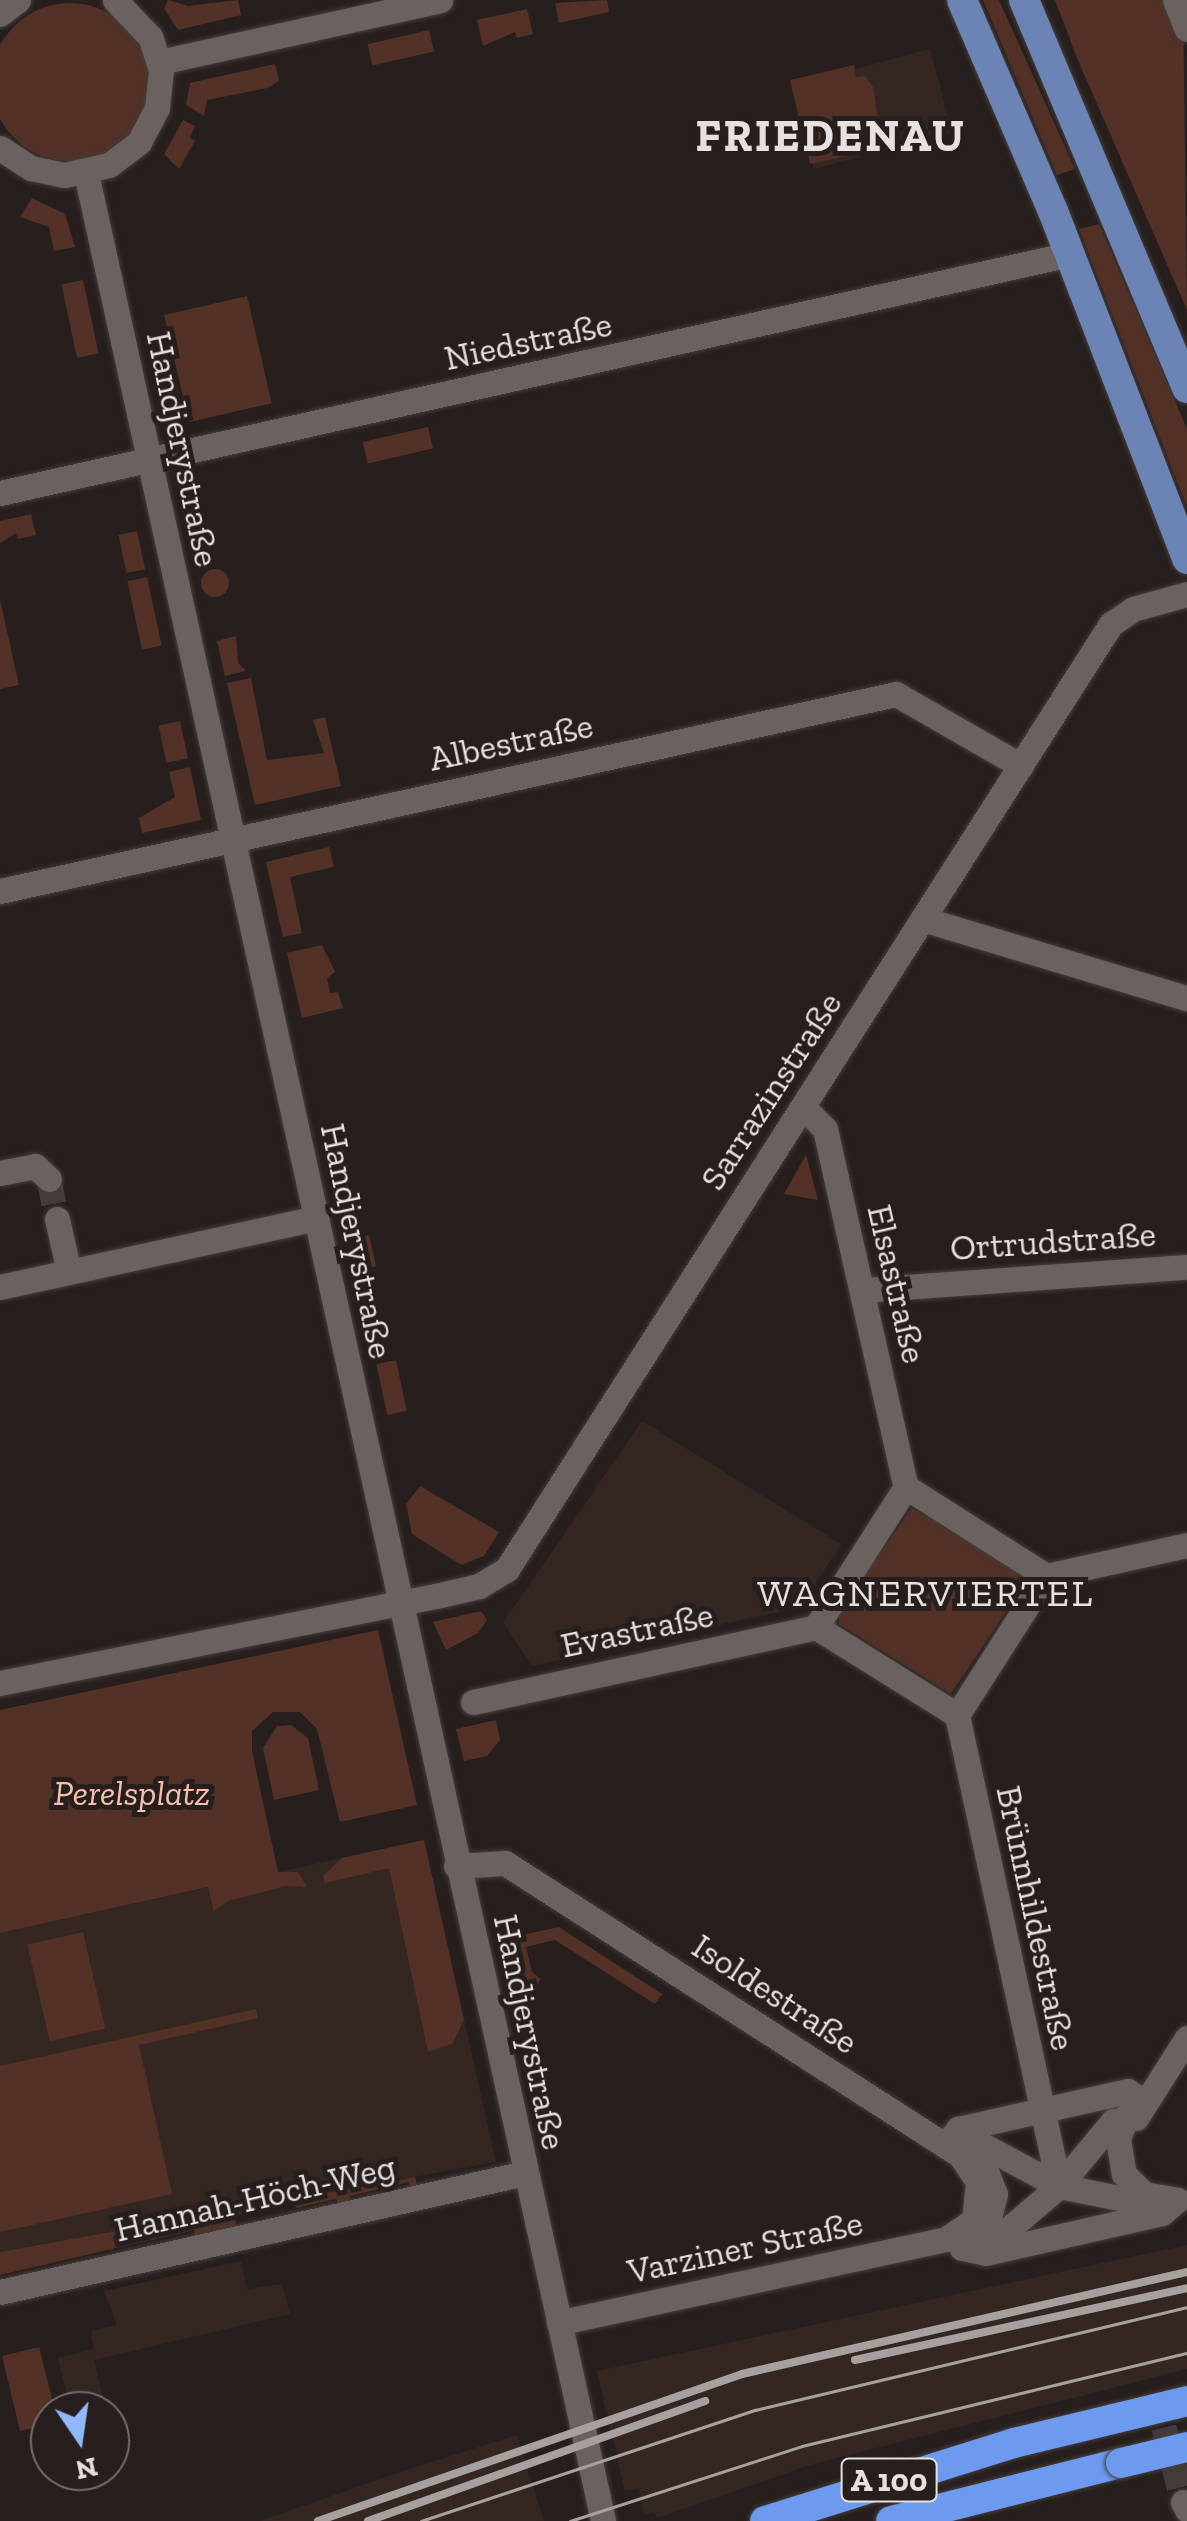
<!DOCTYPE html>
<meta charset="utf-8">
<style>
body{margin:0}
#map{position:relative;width:1187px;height:2521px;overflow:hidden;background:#261f1d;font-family:"Zilla Slab",serif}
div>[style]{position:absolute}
.built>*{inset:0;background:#342722;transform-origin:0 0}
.green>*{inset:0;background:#533126;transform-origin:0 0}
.round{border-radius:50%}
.minor-tunnel>*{height:25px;margin-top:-12.5px;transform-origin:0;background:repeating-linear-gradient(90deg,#433c3a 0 25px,transparent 0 37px)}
.roads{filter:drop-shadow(0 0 2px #433d3b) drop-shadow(0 0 2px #433d3b)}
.minor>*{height:25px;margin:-12.5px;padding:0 12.5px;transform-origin:12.5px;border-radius:12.5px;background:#6b625f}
.major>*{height:30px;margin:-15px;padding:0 15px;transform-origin:15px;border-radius:15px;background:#6c84b5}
.highway>*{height:30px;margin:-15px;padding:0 15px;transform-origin:15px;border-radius:15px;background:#6d9aee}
.tram>*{height:2.5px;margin:-1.25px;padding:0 1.25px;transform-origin:1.25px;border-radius:1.25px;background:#a6a09e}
.rail>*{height:8px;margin:-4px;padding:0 4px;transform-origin:4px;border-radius:4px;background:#a6a09e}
.bridges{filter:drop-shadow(0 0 2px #433d3b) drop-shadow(0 0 2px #433d3b)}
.highway-bridge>*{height:30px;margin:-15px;padding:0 15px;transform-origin:15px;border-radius:15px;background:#6d9aee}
span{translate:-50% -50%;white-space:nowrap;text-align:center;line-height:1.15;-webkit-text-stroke:10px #261f1d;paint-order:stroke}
.shield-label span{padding:2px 8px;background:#261f1d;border:2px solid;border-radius:8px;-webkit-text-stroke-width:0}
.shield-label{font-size:32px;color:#e6e1df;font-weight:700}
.street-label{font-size:35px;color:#e6e1df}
.park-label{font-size:35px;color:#f7c0ad;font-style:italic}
.neighbourhood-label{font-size:38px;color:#e6e1df;letter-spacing:2.5px}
.district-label{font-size:45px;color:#e6e1df;font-weight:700;letter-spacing:2.5px}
.north{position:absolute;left:30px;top:2391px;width:100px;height:100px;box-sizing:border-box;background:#261f1d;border:2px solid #736d6b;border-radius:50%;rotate:167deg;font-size:28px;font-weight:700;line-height:40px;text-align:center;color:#e6e1df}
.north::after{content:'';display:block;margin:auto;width:35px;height:45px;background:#91b8fd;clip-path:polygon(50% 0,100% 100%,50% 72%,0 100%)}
</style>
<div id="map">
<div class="built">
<div style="left:930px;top:49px;width:86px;height:143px;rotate:75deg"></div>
<div style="clip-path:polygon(642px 1421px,841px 1544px,801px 1607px,532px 1666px,503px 1623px)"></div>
<div style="clip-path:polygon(424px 1840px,496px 2162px,0 2252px,0 1933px)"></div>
<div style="clip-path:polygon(1187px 2245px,1187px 2369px,813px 2464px,657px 2518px,654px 2512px,644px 2515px,638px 2488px,625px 2491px,597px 2371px)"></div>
<div style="clip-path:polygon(241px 2261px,247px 2289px,282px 2284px,290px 2314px,94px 2360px,106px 2411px,71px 2411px,58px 2358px,94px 2349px,91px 2331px,117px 2325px,104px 2291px)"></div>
<div style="clip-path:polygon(517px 2435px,544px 2521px,260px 2521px,403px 2471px)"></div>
</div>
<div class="green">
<div style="clip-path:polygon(168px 0,188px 6px,238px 0,241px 15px,178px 30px,164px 8px)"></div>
<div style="clip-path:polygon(607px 0,609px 12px,559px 23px,555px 3px)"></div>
<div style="clip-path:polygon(983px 0,999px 0,1075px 169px,1057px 175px)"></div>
<div style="clip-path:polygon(1055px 0,1183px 0,1187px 310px,1077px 58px)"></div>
<div class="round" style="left:-9px;top:3px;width:158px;height:158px"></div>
<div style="clip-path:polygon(527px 9px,533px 34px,517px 38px,515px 32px,483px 46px,477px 20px)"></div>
<div style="left:429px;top:30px;width:22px;height:63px;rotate:77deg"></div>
<div style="clip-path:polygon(275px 64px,279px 81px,267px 88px,207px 100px,204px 116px,186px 105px,190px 83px)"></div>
<div style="clip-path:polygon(854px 65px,856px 77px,865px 76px,873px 87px,879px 125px,846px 136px,850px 155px,810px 164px,790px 80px)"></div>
<div style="clip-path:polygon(183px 120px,195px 126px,190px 138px,195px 141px,179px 169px,164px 154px)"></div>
<div style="clip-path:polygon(32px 198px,65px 214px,75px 247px,54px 251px,49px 227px,20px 217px)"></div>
<div style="clip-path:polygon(1099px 224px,1187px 429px,1187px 507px,1079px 229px)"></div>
<div style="left:83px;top:280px;width:75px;height:22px;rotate:78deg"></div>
<div style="left:247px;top:296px;width:110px;height:85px;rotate:77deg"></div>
<div style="left:428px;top:427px;width:22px;height:67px;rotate:77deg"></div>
<div style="clip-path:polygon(31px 514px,36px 535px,18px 539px,16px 533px,0 543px,0 521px)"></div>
<div style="left:137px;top:531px;width:39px;height:19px;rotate:78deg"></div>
<div class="round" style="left:201px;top:569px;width:28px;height:28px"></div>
<div style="left:147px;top:577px;width:70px;height:20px;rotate:78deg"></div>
<div style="clip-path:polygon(0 600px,19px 685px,0 689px)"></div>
<div style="clip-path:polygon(236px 636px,238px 663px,246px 671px,225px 676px,217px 641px)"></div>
<div style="clip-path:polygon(251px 678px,267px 760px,324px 753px,313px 720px,325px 717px,341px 786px,255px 805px,227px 683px)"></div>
<div style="left:180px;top:721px;width:38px;height:22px;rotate:78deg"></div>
<div style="clip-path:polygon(190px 767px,201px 820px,142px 833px,139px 818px,175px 797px,169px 772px)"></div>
<div style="clip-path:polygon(329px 847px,334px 867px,290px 877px,302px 933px,283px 937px,266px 862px)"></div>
<div style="clip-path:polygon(322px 945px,335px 972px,327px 978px,330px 993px,338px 992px,343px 1008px,302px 1018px,287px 953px)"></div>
<div style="clip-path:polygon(806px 1155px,818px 1200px,784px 1194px)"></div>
<div style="left:369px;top:1235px;width:32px;height:19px;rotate:77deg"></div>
<div style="left:396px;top:1360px;width:52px;height:20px;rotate:78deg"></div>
<div style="clip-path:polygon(420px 1486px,499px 1532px,484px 1556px,461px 1565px,412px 1534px,406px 1504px)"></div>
<div style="clip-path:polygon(912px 1508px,1019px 1572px,1025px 1583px,951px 1694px,839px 1624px,840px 1610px)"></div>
<div style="clip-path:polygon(481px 1611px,487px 1620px,478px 1633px,446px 1650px,433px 1622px)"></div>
<div style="clip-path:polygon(378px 1630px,417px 1805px,340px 1822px,317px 1729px,300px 1712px,273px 1712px,252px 1731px,252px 1751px,278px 1872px,298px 1872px,307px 1887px,285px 1886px,228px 1901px,214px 1911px,208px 1887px,0 1933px,0 1710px)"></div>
<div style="clip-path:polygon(496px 1720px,500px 1740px,487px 1756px,464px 1761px,456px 1729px)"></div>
<div style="clip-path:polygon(277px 1726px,291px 1725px,308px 1738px,319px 1790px,274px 1800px,263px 1748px)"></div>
<div style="clip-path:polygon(424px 1840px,464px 2020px,452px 2044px,428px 2052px,389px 1868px,325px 1883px,323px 1876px,342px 1858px)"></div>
<div style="clip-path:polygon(559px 1927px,662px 1994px,655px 2004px,555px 1940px,526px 1947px,532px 1972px,541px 1979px,519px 2012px,503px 1939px)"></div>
<div style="left:83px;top:1932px;width:99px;height:57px;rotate:77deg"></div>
<div style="clip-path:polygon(256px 2009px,258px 2018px,139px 2045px,172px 2194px,0 2232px,0 2066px)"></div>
<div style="clip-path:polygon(415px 2177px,418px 2187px,411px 2189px,409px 2182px,350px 2196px,351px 2203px,339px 2205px,336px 2199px,296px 2208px,293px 2202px,234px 2215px,237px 2229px,196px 2239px,194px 2230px,0 2275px,0 2252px)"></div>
<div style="clip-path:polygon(39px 2347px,55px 2411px,50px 2424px,20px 2431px,2px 2356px)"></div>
</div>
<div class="minor-tunnel">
<div style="left:49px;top:1179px;width:41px;rotate:78.7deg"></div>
<div style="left:1164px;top:2427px;width:77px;rotate:75.8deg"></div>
</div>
<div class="roads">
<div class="minor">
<div style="left:1175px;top:0;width:31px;rotate:68deg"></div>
<div style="left:0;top:14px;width:23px;rotate:-38deg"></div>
<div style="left:159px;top:62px;width:288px;rotate:-12.4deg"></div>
<div style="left:0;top:148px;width:37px;rotate:33deg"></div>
<div style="left:31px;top:168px;width:34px;rotate:12deg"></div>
<div style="left:64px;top:175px;width:46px;rotate:-12.5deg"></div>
<div style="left:109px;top:165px;width:38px;rotate:-37deg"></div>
<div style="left:139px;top:142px;width:38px;rotate:-62deg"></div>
<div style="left:157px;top:108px;width:38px;rotate:-84deg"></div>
<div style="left:161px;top:70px;width:35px;rotate:-108deg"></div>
<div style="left:150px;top:37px;width:51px;rotate:-133.4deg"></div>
<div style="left:86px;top:173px;width:2404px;rotate:77.58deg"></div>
<div style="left:0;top:493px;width:1096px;rotate:-12.59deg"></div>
<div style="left:0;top:891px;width:917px;rotate:-12.4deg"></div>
<div style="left:896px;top:694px;width:144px;rotate:29.9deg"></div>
<div style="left:923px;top:919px;width:276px;rotate:16.7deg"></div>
<div style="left:803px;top:1107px;width:31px;rotate:45deg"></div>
<div style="left:825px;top:1129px;width:367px;rotate:77.3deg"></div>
<div style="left:0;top:1173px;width:36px;rotate:-11deg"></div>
<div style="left:35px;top:1166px;width:19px;rotate:43deg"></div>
<div style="left:57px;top:1219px;width:54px;rotate:77.2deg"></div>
<div style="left:0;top:1287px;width:323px;rotate:-12.3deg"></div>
<div style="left:863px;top:1290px;width:325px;rotate:-4.1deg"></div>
<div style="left:906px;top:1487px;width:166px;rotate:32.4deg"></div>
<div style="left:1046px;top:1576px;width:165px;rotate:122.6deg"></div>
<div style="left:957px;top:1715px;width:166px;rotate:-148deg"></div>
<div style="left:816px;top:1627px;width:166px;rotate:-57.3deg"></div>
<div style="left:1046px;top:1576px;width:144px;rotate:-12.4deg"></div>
<div style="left:0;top:1683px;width:445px;rotate:-11.3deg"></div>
<div style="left:436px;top:1596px;width:44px;rotate:-13.1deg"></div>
<div style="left:479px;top:1586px;width:33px;rotate:-31deg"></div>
<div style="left:507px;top:1569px;width:1122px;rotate:-57.42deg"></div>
<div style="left:1111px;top:624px;width:27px;rotate:-34deg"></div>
<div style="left:1133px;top:609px;width:56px;rotate:-15.5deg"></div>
<div style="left:473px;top:1702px;width:351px;rotate:-12.3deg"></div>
<div style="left:957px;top:1715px;width:482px;rotate:77.8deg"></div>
<div style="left:456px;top:1866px;width:49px;rotate:-3.5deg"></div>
<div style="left:505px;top:1863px;width:541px;rotate:32.69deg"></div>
<div style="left:960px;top:2155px;width:32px;rotate:56deg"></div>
<div style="left:978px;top:2182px;width:38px;rotate:96deg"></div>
<div style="left:974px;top:2220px;width:34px;rotate:146deg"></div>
<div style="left:946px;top:2239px;width:396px;rotate:167.8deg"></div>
<div style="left:1128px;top:2091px;width:9px;rotate:36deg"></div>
<div style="left:1135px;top:2096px;width:45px;rotate:112deg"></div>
<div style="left:1118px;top:2138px;width:36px;rotate:81deg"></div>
<div style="left:1124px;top:2174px;width:28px;rotate:45deg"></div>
<div style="left:1144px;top:2194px;width:34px;rotate:10deg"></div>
<div style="left:1177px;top:2200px;width:20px;rotate:139deg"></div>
<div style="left:1162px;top:2213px;width:180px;rotate:167.2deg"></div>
<div style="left:986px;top:2253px;width:25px;rotate:-168deg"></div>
<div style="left:962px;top:2248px;width:33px;rotate:-41deg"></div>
<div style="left:987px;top:2226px;width:33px;rotate:-76deg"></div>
<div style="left:995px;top:2194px;width:41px;rotate:-111.5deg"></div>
<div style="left:980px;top:2156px;width:34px;rotate:-143deg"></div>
<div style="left:953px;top:2136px;width:9px;rotate:-54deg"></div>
<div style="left:958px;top:2129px;width:174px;rotate:-12.6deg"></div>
<div style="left:1136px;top:2118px;width:95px;rotate:-57.5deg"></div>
<div style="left:979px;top:2143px;width:91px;rotate:28.3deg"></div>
<div style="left:1059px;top:2186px;width:87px;rotate:11.3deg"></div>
<div style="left:985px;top:2249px;width:97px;rotate:-40.4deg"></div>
<div style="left:1059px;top:2186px;width:85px;rotate:-50.3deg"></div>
<div style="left:0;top:2292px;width:538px;rotate:-12.77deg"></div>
<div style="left:1183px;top:2502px;width:9px;rotate:63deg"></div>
</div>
<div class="major">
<div style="left:962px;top:0;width:230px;rotate:66.7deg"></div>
<div style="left:1053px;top:211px;width:373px;rotate:68.9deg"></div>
<div style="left:1024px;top:0;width:421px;rotate:67.2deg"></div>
</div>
<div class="highway">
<div style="left:765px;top:2521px;width:261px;rotate:-17.4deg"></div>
<div style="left:1014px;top:2443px;width:178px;rotate:-13.6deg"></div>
<div style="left:891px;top:2521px;width:237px;rotate:-14.2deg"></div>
</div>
</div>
<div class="tram">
<div style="left:421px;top:2521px;width:352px;rotate:-18.4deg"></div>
<div style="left:755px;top:2410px;width:444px;rotate:-13.4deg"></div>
<div style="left:570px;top:2521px;width:244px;rotate:-17.9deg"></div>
<div style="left:802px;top:2446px;width:396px;rotate:-13.6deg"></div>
</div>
<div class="rail">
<div style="left:855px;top:2360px;width:340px;rotate:-12.2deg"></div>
<div style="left:318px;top:2521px;width:449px;rotate:-19.1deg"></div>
<div style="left:742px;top:2374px;width:457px;rotate:-12.9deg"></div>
<div style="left:368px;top:2521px;width:358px;rotate:-19.6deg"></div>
</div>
<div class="bridges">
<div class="highway-bridge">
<div style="left:1121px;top:2463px;width:68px;rotate:-13.6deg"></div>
</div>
</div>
<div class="shield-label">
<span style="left:889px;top:2480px">A 100</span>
</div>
<div class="street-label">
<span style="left:528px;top:341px;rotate:-12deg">Niedstraße</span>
<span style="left:183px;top:449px;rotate:78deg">Handjerystraße</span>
<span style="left:511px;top:742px;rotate:-12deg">Albestraße</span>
<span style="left:771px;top:1091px;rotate:-57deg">Sarrazinstraße</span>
<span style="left:357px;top:1241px;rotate:78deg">Handjerystraße</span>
<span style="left:1053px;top:1241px;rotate:-4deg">Ortrudstraße</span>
<span style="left:897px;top:1284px;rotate:77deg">Elsastraße</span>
<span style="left:637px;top:1630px;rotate:-12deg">Evastraße</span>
<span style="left:1036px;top:1918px;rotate:78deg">Brünnhildestraße</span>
<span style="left:775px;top:1994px;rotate:33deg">Isoldestraße</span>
<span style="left:530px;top:2032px;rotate:78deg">Handjerystraße</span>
<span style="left:255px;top:2198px;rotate:-13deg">Hannah-Höch-Weg</span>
<span style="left:745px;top:2247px;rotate:-12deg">Varziner Straße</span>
</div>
<div class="park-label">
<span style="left:132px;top:1793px">Perelsplatz</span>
</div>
<div class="neighbourhood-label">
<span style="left:926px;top:1594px">WAGNERVIERTEL</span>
</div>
<div class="district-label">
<span style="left:831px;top:137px">FRIEDENAU</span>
</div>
<div class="north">N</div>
</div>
